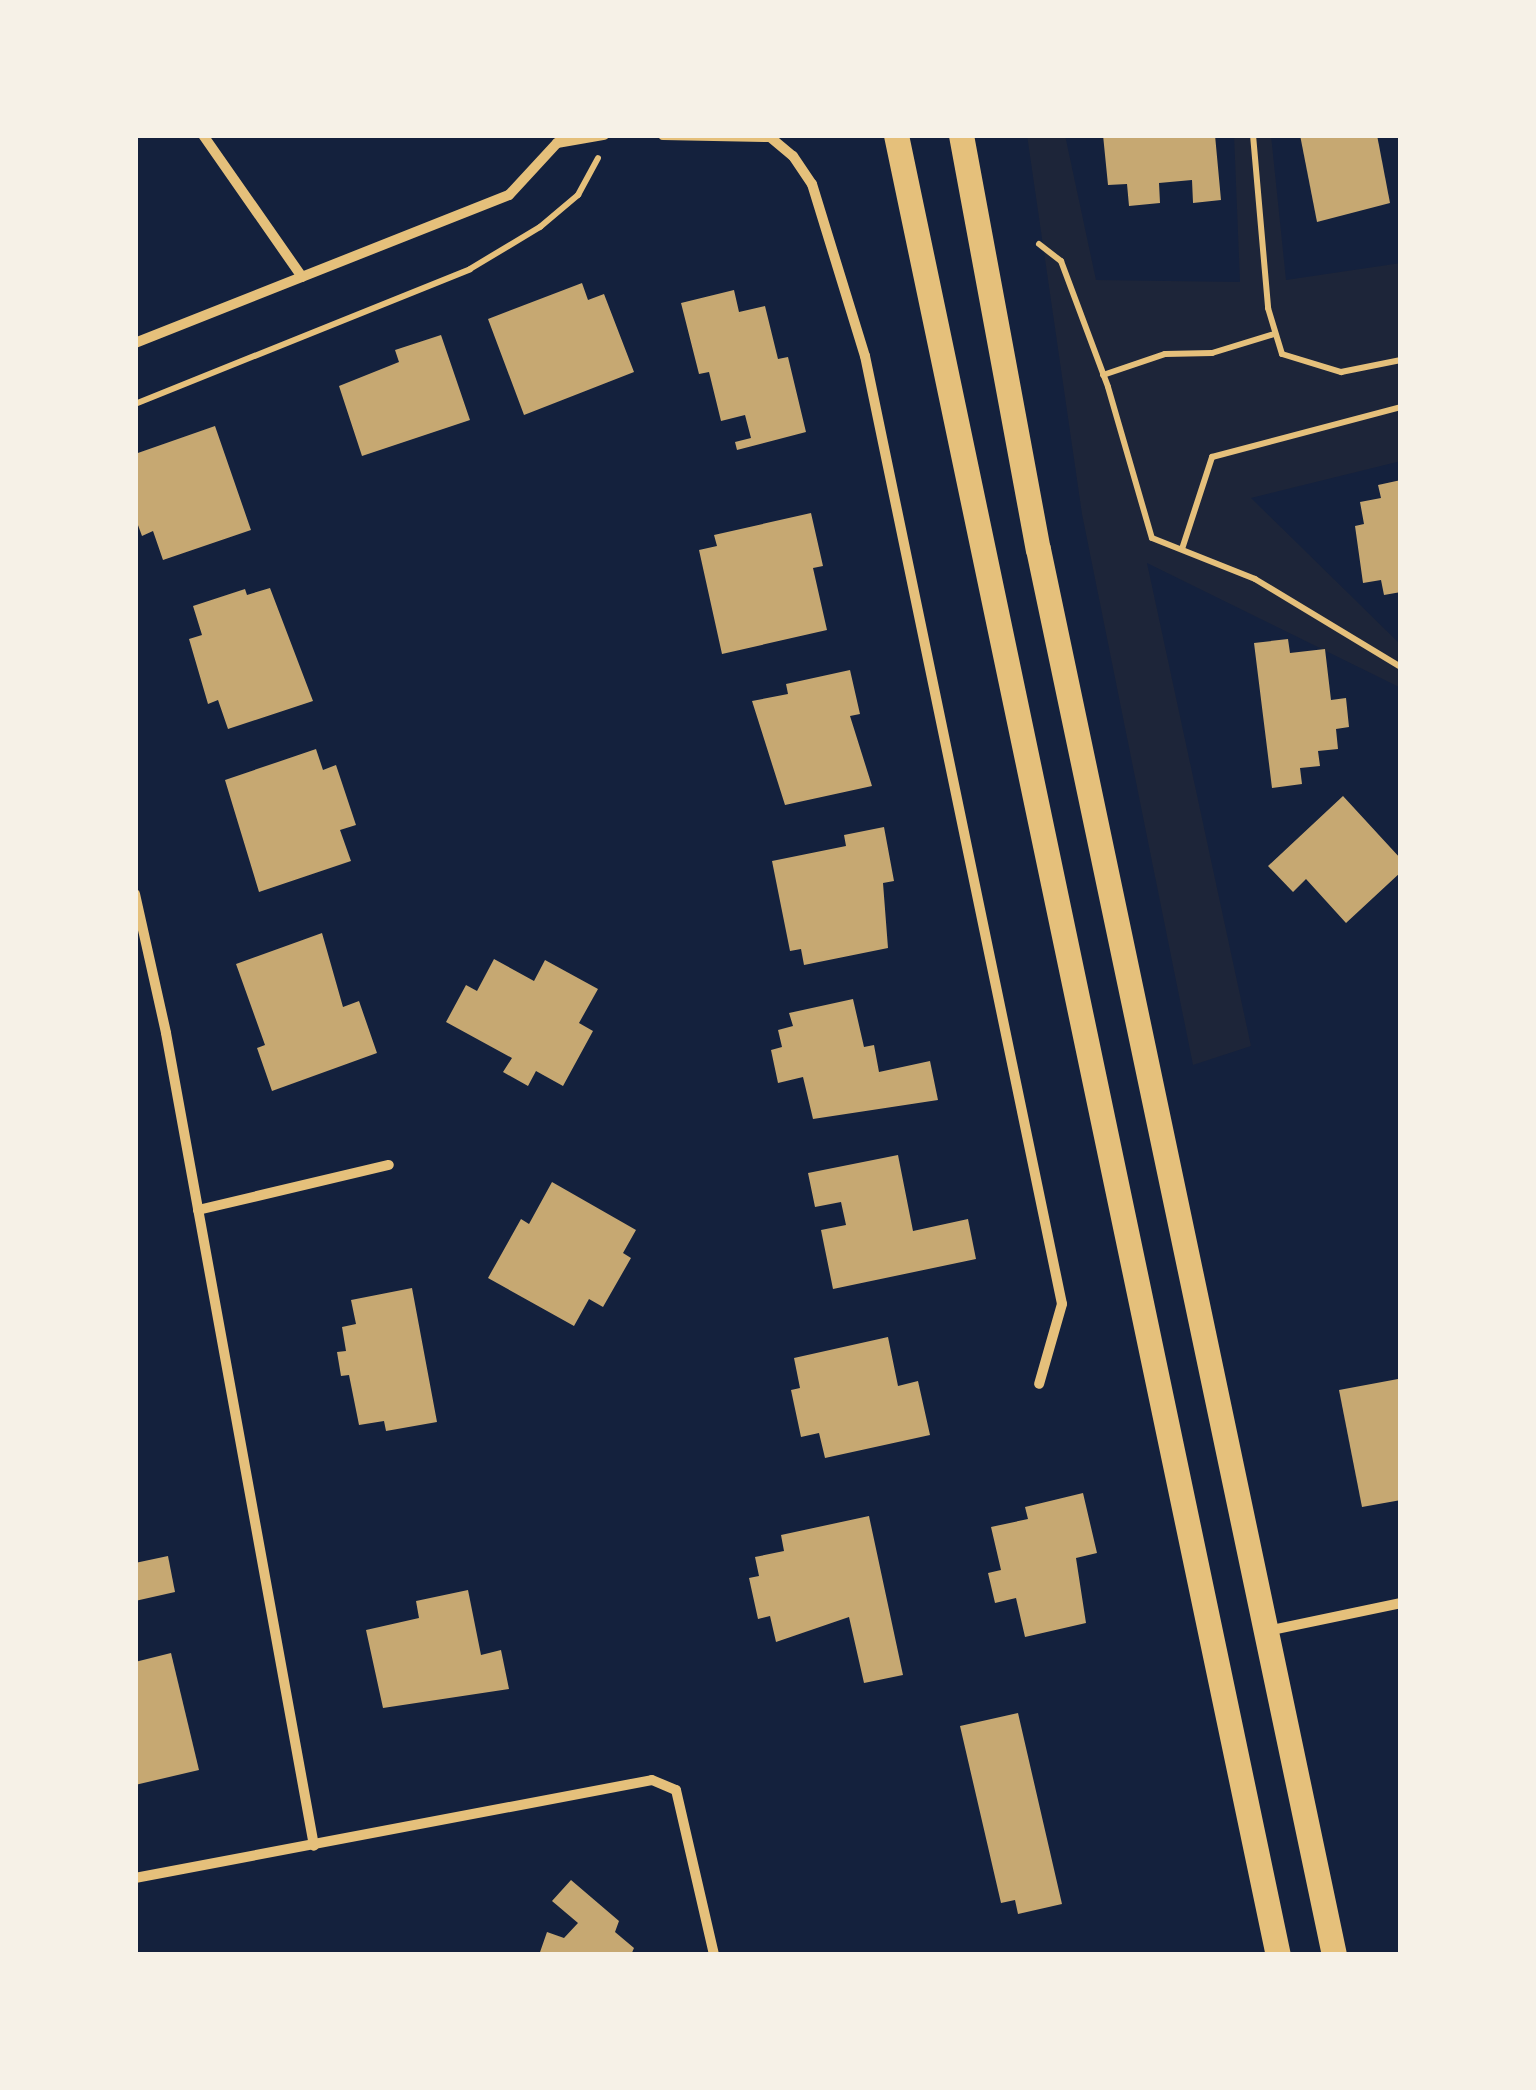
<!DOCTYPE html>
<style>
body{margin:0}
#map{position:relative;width:1536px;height:2090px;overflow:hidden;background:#14213d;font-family:"DM Sans",sans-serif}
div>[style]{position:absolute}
.green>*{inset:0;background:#1d2539}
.building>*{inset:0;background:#c6a872}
.path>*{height:6px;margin:-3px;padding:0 3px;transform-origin:3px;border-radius:3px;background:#e5c07b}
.minor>*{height:10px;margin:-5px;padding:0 5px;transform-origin:5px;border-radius:5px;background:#e5c07b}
.trunk>*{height:25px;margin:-12.5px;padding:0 12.5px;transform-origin:12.5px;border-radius:12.5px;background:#e5c07b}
span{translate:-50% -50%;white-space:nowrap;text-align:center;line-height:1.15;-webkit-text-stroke:10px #f6f1e7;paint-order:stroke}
.frame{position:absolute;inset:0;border:138px solid #f6f1e7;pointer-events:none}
</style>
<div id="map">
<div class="green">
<div style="clip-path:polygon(1027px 135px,1065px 135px,1096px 280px,1240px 282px,1234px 135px,1271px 135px,1286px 280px,1401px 263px,1401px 461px,1251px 498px,1401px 645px,1401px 688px,1147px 563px,1251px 1046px,1193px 1065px,1082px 514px)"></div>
</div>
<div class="building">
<div style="clip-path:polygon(1103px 135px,1215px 135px,1221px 200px,1193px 203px,1192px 180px,1159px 183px,1160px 203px,1129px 206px,1127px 184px,1108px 185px)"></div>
<div style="clip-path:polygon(1300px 135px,1377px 135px,1390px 203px,1317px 222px)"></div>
<div style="clip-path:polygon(582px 283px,588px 300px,604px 294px,634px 372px,524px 415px,488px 319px)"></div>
<div style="clip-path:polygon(734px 290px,739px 312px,765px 306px,778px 359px,788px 357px,806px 432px,737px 450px,735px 442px,751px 438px,745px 415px,721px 421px,709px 372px,699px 374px,681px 303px)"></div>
<div style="clip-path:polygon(441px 335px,470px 420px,362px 456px,339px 386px,399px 362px,395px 350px)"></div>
<div style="clip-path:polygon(215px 426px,251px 530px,163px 560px,153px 531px,142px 536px,135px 517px,135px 454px)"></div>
<div style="clip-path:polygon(1401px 480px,1401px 592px,1384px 595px,1381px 580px,1363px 583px,1355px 526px,1364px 524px,1360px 502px,1381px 498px,1378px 485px)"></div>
<div style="clip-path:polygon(811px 513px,823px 566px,813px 568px,827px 630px,722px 654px,699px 550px,717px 546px,714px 535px)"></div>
<div style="clip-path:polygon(270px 588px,313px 701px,228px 729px,218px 700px,208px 704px,201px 680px,189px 639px,202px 635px,193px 606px,245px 589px,247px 595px)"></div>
<div style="clip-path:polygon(1288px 639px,1290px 653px,1325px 649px,1331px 700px,1346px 698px,1349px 727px,1336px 729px,1338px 749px,1318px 751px,1320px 766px,1300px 768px,1302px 784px,1272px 788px,1254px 643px)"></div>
<div style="clip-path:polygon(850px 670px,860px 714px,850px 716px,872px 786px,785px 805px,752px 701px,788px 694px,786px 684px)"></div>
<div style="clip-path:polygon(316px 749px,323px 770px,336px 765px,356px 825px,340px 830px,351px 861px,259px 892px,225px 780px)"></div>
<div style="clip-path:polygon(1343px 796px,1401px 859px,1401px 872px,1346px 923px,1306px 879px,1293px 892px,1268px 866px)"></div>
<div style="clip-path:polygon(884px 827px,894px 881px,883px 883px,888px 948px,804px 965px,801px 949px,790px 951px,772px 861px,846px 846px,844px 835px)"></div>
<div style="clip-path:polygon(322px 933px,343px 1007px,359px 1001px,377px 1053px,272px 1091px,257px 1048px,265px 1045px,236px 964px)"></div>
<div style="clip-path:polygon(494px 959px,534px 981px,545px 960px,598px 989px,579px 1023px,593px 1031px,563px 1086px,536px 1071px,528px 1086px,503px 1072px,512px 1058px,446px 1022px,466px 985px,477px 991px)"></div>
<div style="clip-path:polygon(853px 999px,864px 1047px,874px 1045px,879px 1072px,930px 1061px,938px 1100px,813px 1119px,803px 1077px,778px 1083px,771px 1050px,782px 1047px,778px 1030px,793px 1026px,789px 1013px)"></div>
<div style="clip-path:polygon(898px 1155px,913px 1231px,968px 1219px,976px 1259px,833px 1289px,821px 1230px,846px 1225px,841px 1202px,815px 1207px,808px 1173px)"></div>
<div style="clip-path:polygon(552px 1182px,636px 1230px,623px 1253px,631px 1258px,603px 1307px,589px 1299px,574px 1326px,488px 1278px,521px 1219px,529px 1224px)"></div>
<div style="clip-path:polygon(412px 1288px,437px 1422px,386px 1431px,384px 1421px,359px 1425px,349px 1375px,341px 1376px,337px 1352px,346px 1351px,342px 1327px,356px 1324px,351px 1300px)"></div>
<div style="clip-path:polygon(888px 1337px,898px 1386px,918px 1381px,930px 1435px,825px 1458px,819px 1433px,801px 1437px,791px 1390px,800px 1388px,794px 1358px)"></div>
<div style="clip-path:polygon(1398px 1379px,1401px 1500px,1362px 1507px,1339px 1390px)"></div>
<div style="clip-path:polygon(1083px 1493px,1097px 1553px,1076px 1558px,1086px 1623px,1025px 1637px,1016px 1598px,995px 1603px,988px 1573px,1001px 1570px,991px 1527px,1028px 1519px,1025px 1507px)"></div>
<div style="clip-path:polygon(869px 1516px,903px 1675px,864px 1683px,849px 1617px,776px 1642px,770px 1616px,758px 1619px,749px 1578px,759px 1576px,755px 1557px,784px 1551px,781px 1535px)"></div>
<div style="clip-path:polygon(168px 1556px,175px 1592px,135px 1601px,135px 1563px)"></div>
<div style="clip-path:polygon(468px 1590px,481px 1655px,501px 1650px,509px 1689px,383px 1708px,366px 1630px,419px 1618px,416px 1601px)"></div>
<div style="clip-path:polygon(171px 1653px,199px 1770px,135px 1785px,135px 1662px)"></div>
<div style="clip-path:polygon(1018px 1713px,1062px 1904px,1018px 1914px,1015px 1900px,1001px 1903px,960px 1726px)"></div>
<div style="clip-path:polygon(571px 1880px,619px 1921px,615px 1932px,634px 1948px,631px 1955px,539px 1955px,547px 1932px,564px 1938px,578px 1923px,552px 1901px)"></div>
</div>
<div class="path">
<div style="left:1253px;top:135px;width:174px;rotate:85deg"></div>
<div style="left:1268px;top:308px;width:48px;rotate:73.1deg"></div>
<div style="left:1282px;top:354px;width:62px;rotate:17deg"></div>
<div style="left:1341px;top:372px;width:61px;rotate:-11.3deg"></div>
<div style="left:1039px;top:244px;width:28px;rotate:38deg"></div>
<div style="left:1061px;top:261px;width:134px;rotate:69.5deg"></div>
<div style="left:1108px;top:387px;width:157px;rotate:73.8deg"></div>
<div style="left:1152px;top:538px;width:111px;rotate:21.7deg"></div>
<div style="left:1255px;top:579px;width:170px;rotate:31.1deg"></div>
<div style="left:1103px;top:375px;width:65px;rotate:-18.7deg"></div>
<div style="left:1165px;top:354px;width:47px;rotate:-1.2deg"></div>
<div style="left:1212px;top:353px;width:65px;rotate:-17deg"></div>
<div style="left:135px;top:404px;width:361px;rotate:-21.9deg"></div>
<div style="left:470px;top:269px;width:82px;rotate:-31deg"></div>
<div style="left:540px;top:227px;width:50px;rotate:-40.1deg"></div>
<div style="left:578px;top:195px;width:42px;rotate:-61.6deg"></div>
<div style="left:1182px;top:549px;width:97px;rotate:-71.9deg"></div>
<div style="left:1212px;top:457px;width:196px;rotate:-14.8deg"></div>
</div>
<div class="minor">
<div style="left:203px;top:135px;width:173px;rotate:55.1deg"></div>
<div style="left:663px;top:135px;width:107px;rotate:1.1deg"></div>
<div style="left:770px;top:137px;width:30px;rotate:40deg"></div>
<div style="left:793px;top:156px;width:34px;rotate:56deg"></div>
<div style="left:812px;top:184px;width:180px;rotate:72.9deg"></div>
<div style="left:865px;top:356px;width:968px;rotate:78.26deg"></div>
<div style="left:1062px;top:1304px;width:83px;rotate:106deg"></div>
<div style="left:557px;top:143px;width:48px;rotate:-9.7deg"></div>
<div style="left:135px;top:343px;width:402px;rotate:-21.6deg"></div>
<div style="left:509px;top:195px;width:71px;rotate:-47.3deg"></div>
<div style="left:135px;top:894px;width:142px;rotate:77.4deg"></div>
<div style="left:166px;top:1033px;width:826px;rotate:79.68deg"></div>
<div style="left:198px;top:1210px;width:196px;rotate:-13.3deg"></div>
<div style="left:1267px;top:1631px;width:137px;rotate:-11.8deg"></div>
<div style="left:135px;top:1878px;width:526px;rotate:-10.73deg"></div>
<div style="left:652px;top:1780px;width:26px;rotate:23deg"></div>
<div style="left:676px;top:1790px;width:169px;rotate:77deg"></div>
</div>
<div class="trunk">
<div style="left:896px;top:135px;width:1860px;rotate:78.15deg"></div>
<div style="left:961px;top:135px;width:421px;rotate:79.5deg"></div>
<div style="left:1038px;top:549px;width:1437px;rotate:78.11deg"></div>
</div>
<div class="frame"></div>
</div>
